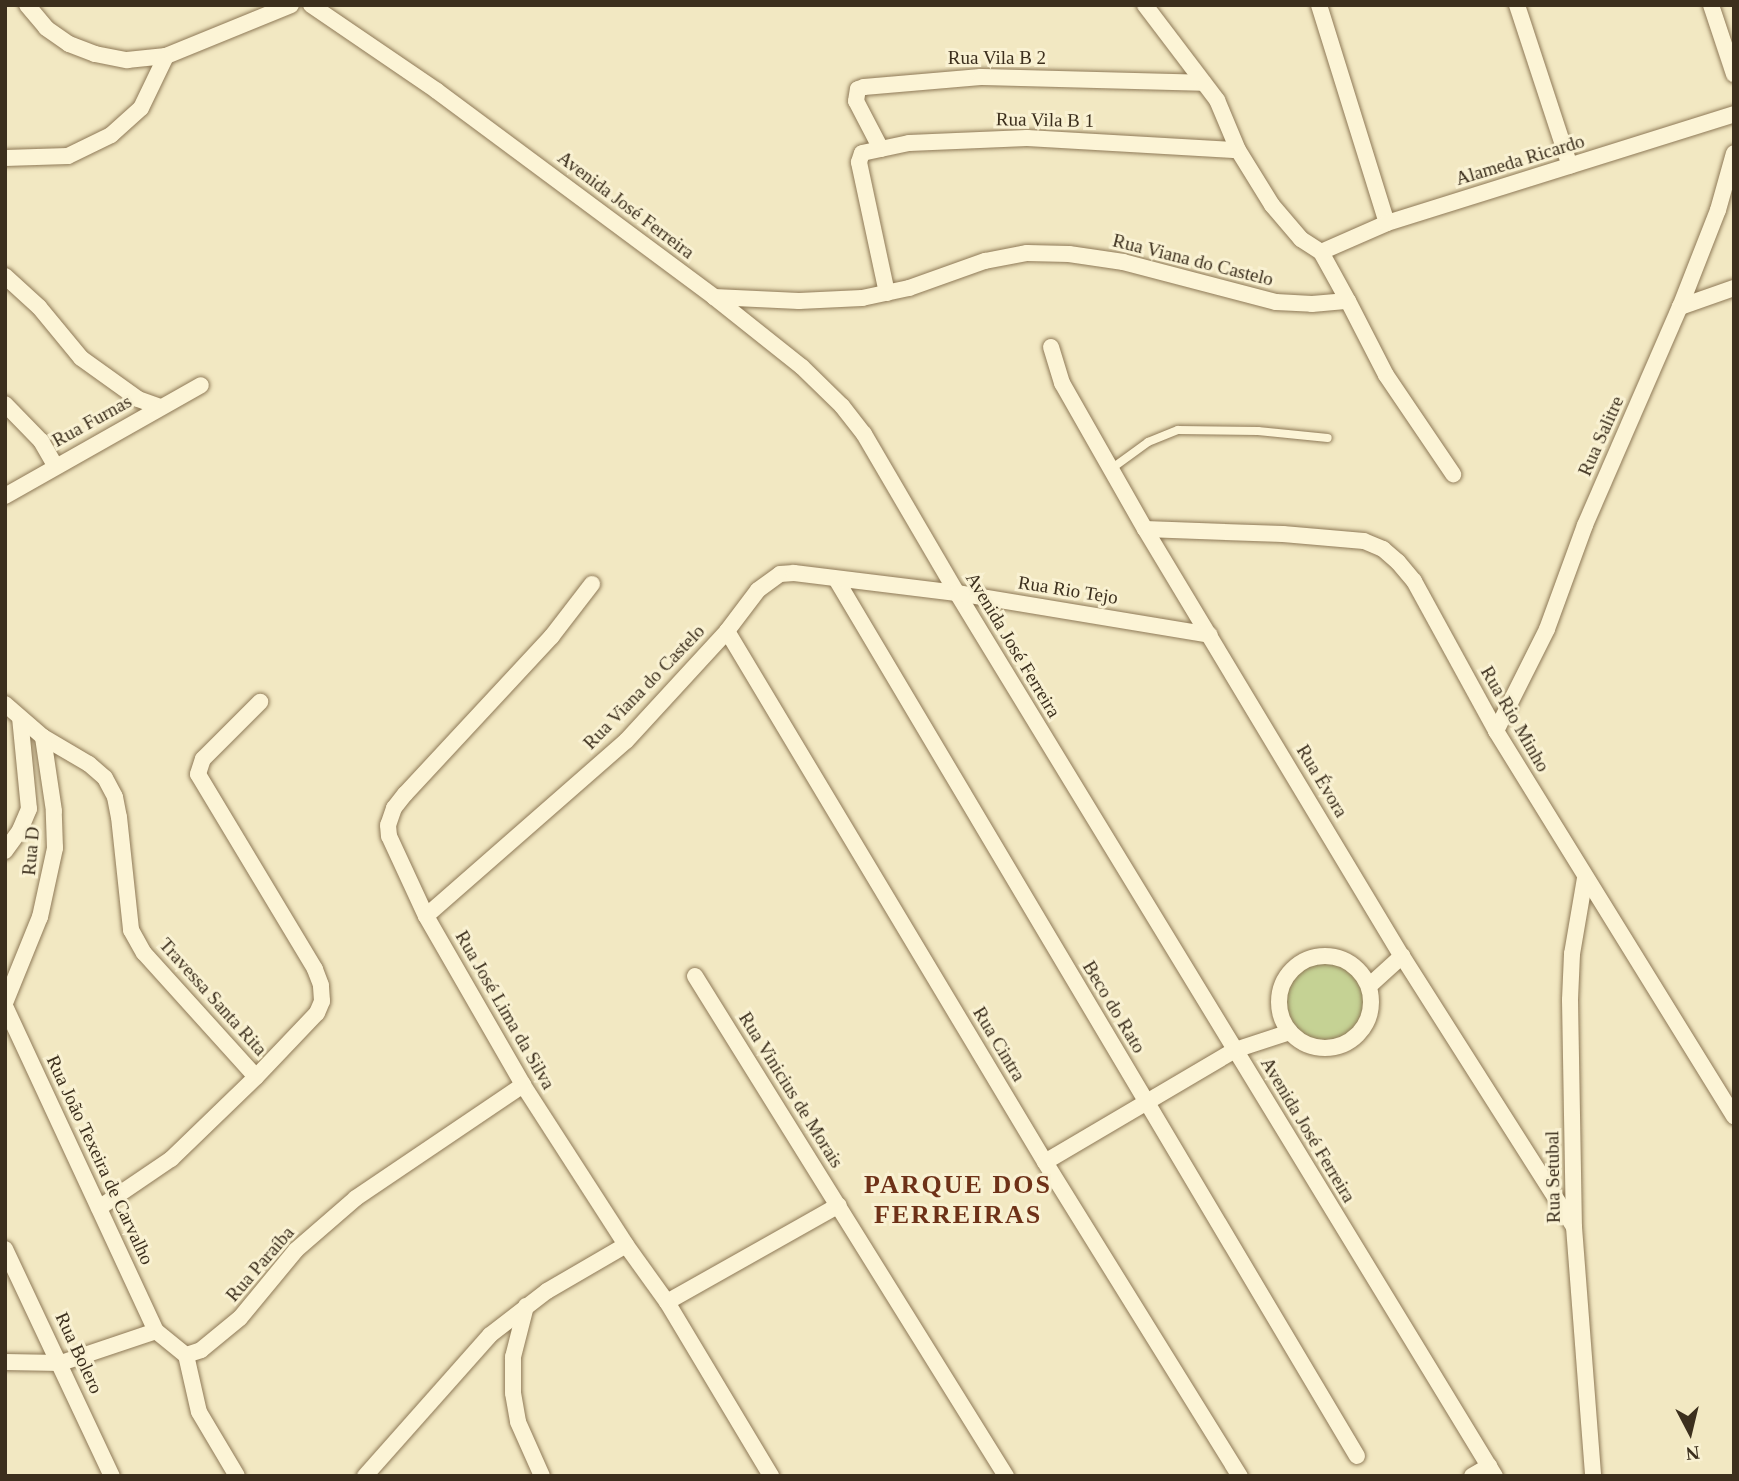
<!DOCTYPE html>
<meta charset="utf-8">
<style>
body{margin:0}
#map{position:relative;width:1739px;height:1481px;overflow:hidden;background:#f2e8c2;font-family:Georgia,serif}
div>[style]{position:absolute}
.green>*{inset:0;background:#c5d294}
.round{border-radius:50%}
.roads{filter:drop-shadow(0 0 2px #8e7957) drop-shadow(0 0 2px #8e7957)}
.service>*{height:8px;margin:-4px;padding:0 4px;transform-origin:4px;border-radius:4px;background:#fcf4d6}
.minor>*{height:16px;margin:-8px;padding:0 8px;transform-origin:8px;border-radius:8px;background:#fcf4d6}
.minor>.ring{margin:-8px;padding:0;box-sizing:content-box;background:none;border:16px solid #fcf4d6;border-radius:50%}
span{translate:-50% -50%;white-space:nowrap;text-align:center;line-height:1.15;-webkit-text-stroke:6px #f9f1d2;paint-order:stroke}
.street-label{font-size:19px;color:#3c2f1d}
.district-label{font-size:26px;color:#6e3117;font-weight:700;letter-spacing:2px}
.frame{position:absolute;inset:0;border:7px solid #3c2f1d;pointer-events:none}
.north{position:absolute;left:1655px;top:1397px;width:70px;height:70px;-webkit-text-stroke:5px #f9f1d2;paint-order:stroke;rotate:173deg;font-size:19px;font-weight:700;line-height:28px;text-align:center;color:#3c2f1d}
.north::after{content:'';display:block;margin:auto;width:24px;height:32px;background:#3c2f1d;clip-path:polygon(50% 0,100% 100%,50% 72%,0 100%)}
</style>
<div id="map">
<div class="green">
<div class="round" style="left:1287px;top:963px;width:78px;height:78px"></div>
</div>
<div class="roads">
<div class="service">
<div style="left:1111px;top:469px;width:46px;rotate:-36.1deg"></div>
<div style="left:1148px;top:442px;width:32px;rotate:-22deg"></div>
<div style="left:1178px;top:430px;width:80px;rotate:0.7deg"></div>
<div style="left:1258px;top:431px;width:70px;rotate:5.7deg"></div>
</div>
<div class="minor">
<div style="left:27px;top:5px;width:30px;rotate:50deg"></div>
<div style="left:46px;top:28px;width:28px;rotate:35deg"></div>
<div style="left:69px;top:44px;width:28px;rotate:21deg"></div>
<div style="left:95px;top:54px;width:33px;rotate:11deg"></div>
<div style="left:127px;top:60px;width:39px;rotate:-6deg"></div>
<div style="left:166px;top:56px;width:135px;rotate:-22.2deg"></div>
<div style="left:311px;top:5px;width:153px;rotate:34.3deg"></div>
<div style="left:437px;top:91px;width:345px;rotate:36.6deg"></div>
<div style="left:714px;top:297px;width:112px;rotate:38.5deg"></div>
<div style="left:802px;top:367px;width:56px;rotate:44.3deg"></div>
<div style="left:842px;top:406px;width:36px;rotate:52deg"></div>
<div style="left:864px;top:434px;width:184px;rotate:59.7deg"></div>
<div style="left:957px;top:593px;width:1034px;rotate:58.65deg"></div>
<div style="left:1319px;top:5px;width:228px;rotate:72.7deg"></div>
<div style="left:1517px;top:5px;width:169px;rotate:71.8deg"></div>
<div style="left:1711px;top:5px;width:73px;rotate:71.6deg"></div>
<div style="left:881px;top:149px;width:54px;rotate:-117.5deg"></div>
<div style="left:856px;top:101px;width:12px;rotate:-81deg"></div>
<div style="left:858px;top:89px;width:6px;rotate:-18deg"></div>
<div style="left:864px;top:87px;width:117px;rotate:-4.9deg"></div>
<div style="left:981px;top:77px;width:222px;rotate:1.5deg"></div>
<div style="left:5px;top:158px;width:63px;rotate:-1.8deg"></div>
<div style="left:68px;top:156px;width:48px;rotate:-26deg"></div>
<div style="left:111px;top:135px;width:40px;rotate:-42deg"></div>
<div style="left:141px;top:108px;width:58px;rotate:-64.3deg"></div>
<div style="left:1321px;top:252px;width:72px;rotate:-23.7deg"></div>
<div style="left:1387px;top:223px;width:364px;rotate:-17.4deg"></div>
<div style="left:5px;top:276px;width:46px;rotate:42.4deg"></div>
<div style="left:39px;top:307px;width:66px;rotate:50.5deg"></div>
<div style="left:81px;top:358px;width:70px;rotate:35.7deg"></div>
<div style="left:138px;top:399px;width:23px;rotate:20deg"></div>
<div style="left:887px;top:293px;width:134px;rotate:-102.1deg"></div>
<div style="left:859px;top:162px;width:9px;rotate:-72deg"></div>
<div style="left:862px;top:153px;width:48px;rotate:-12deg"></div>
<div style="left:909px;top:143px;width:118px;rotate:-2.4deg"></div>
<div style="left:1027px;top:138px;width:211px;rotate:3.3deg"></div>
<div style="left:714px;top:297px;width:85px;rotate:2.7deg"></div>
<div style="left:799px;top:301px;width:63px;rotate:-2.7deg"></div>
<div style="left:862px;top:298px;width:48px;rotate:-12deg"></div>
<div style="left:909px;top:288px;width:81px;rotate:-19.6deg"></div>
<div style="left:985px;top:261px;width:43px;rotate:-10.8deg"></div>
<div style="left:1027px;top:253px;width:42px;rotate:1.4deg"></div>
<div style="left:1069px;top:254px;width:55px;rotate:8.4deg"></div>
<div style="left:1123px;top:262px;width:158px;rotate:14.7deg"></div>
<div style="left:1276px;top:302px;width:36px;rotate:3deg"></div>
<div style="left:1312px;top:304px;width:36px;rotate:-5deg"></div>
<div style="left:1348px;top:301px;width:56px;rotate:-118.9deg"></div>
<div style="left:1321px;top:252px;width:24px;rotate:-147deg"></div>
<div style="left:1301px;top:239px;width:45px;rotate:-130.5deg"></div>
<div style="left:1272px;top:205px;width:65px;rotate:-121.7deg"></div>
<div style="left:1238px;top:150px;width:54px;rotate:-112.8deg"></div>
<div style="left:1217px;top:100px;width:119px;rotate:-127.2deg"></div>
<div style="left:1348px;top:301px;width:83px;rotate:62.8deg"></div>
<div style="left:1386px;top:375px;width:120px;rotate:55.9deg"></div>
<div style="left:1680px;top:307px;width:57px;rotate:-19.4deg"></div>
<div style="left:1051px;top:347px;width:38px;rotate:73deg"></div>
<div style="left:1062px;top:383px;width:168px;rotate:60.4deg"></div>
<div style="left:1145px;top:529px;width:498px;rotate:59deg"></div>
<div style="left:1402px;top:956px;width:321px;rotate:57.6deg"></div>
<div style="left:5px;top:404px;width:52px;rotate:45.8deg"></div>
<div style="left:41px;top:441px;width:28px;rotate:60deg"></div>
<div style="left:5px;top:496px;width:225px;rotate:-29.5deg"></div>
<div style="left:1145px;top:529px;width:138px;rotate:2.1deg"></div>
<div style="left:1283px;top:534px;width:81px;rotate:4.9deg"></div>
<div style="left:1364px;top:541px;width:21px;rotate:23deg"></div>
<div style="left:1383px;top:549px;width:20px;rotate:41deg"></div>
<div style="left:1398px;top:562px;width:25px;rotate:50deg"></div>
<div style="left:1414px;top:581px;width:171px;rotate:61.3deg"></div>
<div style="left:1496px;top:731px;width:453px;rotate:58.3deg"></div>
<div style="left:836px;top:579px;width:1020px;rotate:59.29deg"></div>
<div style="left:592px;top:584px;width:66px;rotate:127.6deg"></div>
<div style="left:552px;top:636px;width:216px;rotate:132.9deg"></div>
<div style="left:405px;top:794px;width:18px;rotate:128deg"></div>
<div style="left:394px;top:808px;width:18px;rotate:109deg"></div>
<div style="left:388px;top:825px;width:11px;rotate:85deg"></div>
<div style="left:389px;top:836px;width:88px;rotate:65.2deg"></div>
<div style="left:426px;top:916px;width:195px;rotate:60.1deg"></div>
<div style="left:523px;top:1085px;width:190px;rotate:57.2deg"></div>
<div style="left:626px;top:1245px;width:70px;rotate:54.3deg"></div>
<div style="left:667px;top:1302px;width:203px;rotate:59.1deg"></div>
<div style="left:727px;top:631px;width:619px;rotate:59.08deg"></div>
<div style="left:1045px;top:1162px;width:370px;rotate:58.2deg"></div>
<div style="left:5px;top:704px;width:50px;rotate:41deg"></div>
<div style="left:43px;top:737px;width:53px;rotate:30.4deg"></div>
<div style="left:89px;top:764px;width:21px;rotate:41deg"></div>
<div style="left:105px;top:778px;width:21px;rotate:62deg"></div>
<div style="left:115px;top:797px;width:20px;rotate:79deg"></div>
<div style="left:119px;top:817px;width:114px;rotate:83.9deg"></div>
<div style="left:131px;top:930px;width:26px;rotate:61deg"></div>
<div style="left:144px;top:953px;width:167px;rotate:47.9deg"></div>
<div style="left:256px;top:1077px;width:118px;rotate:136deg"></div>
<div style="left:171px;top:1159px;width:87px;rotate:145.8deg"></div>
<div style="left:1496px;top:731px;width:114px;rotate:-63.4deg"></div>
<div style="left:1547px;top:629px;width:111px;rotate:-69.9deg"></div>
<div style="left:1585px;top:525px;width:238px;rotate:-66.5deg"></div>
<div style="left:1680px;top:307px;width:104px;rotate:-68.6deg"></div>
<div style="left:1718px;top:210px;width:59px;rotate:-74.3deg"></div>
<div style="left:5px;top:851px;width:26px;rotate:-54deg"></div>
<div style="left:20px;top:830px;width:23px;rotate:-67deg"></div>
<div style="left:29px;top:809px;width:91px;rotate:-95.6deg"></div>
<div style="left:1585px;top:878px;width:77px;rotate:99.7deg"></div>
<div style="left:1572px;top:954px;width:46px;rotate:92.5deg"></div>
<div style="left:1570px;top:1000px;width:227px;rotate:89deg"></div>
<div style="left:1574px;top:1227px;width:250px;rotate:85.6deg"></div>
<div style="left:426px;top:916px;width:266px;rotate:-41.2deg"></div>
<div style="left:626px;top:741px;width:149px;rotate:-47.4deg"></div>
<div style="left:727px;top:631px;width:51px;rotate:-52.9deg"></div>
<div style="left:758px;top:590px;width:27px;rotate:-36deg"></div>
<div style="left:780px;top:574px;width:14px;rotate:-4deg"></div>
<div style="left:794px;top:573px;width:164px;rotate:7deg"></div>
<div style="left:957px;top:593px;width:256px;rotate:9.4deg"></div>
<div class="ring" style="left:1279px;top:956px;width:76px;height:76px"></div>
<div style="left:695px;top:976px;width:589px;rotate:58.12deg"></div>
<div style="left:1369px;top:986px;width:45px;rotate:-42.3deg"></div>
<div style="left:5px;top:1003px;width:93px;rotate:-67.9deg"></div>
<div style="left:40px;top:917px;width:71px;rotate:-77.7deg"></div>
<div style="left:55px;top:848px;width:37px;rotate:-92deg"></div>
<div style="left:54px;top:811px;width:75px;rotate:-98.5deg"></div>
<div style="left:5px;top:1006px;width:358px;rotate:65.1deg"></div>
<div style="left:256px;top:1077px;width:88px;rotate:-46.4deg"></div>
<div style="left:317px;top:1013px;width:13px;rotate:-67deg"></div>
<div style="left:322px;top:1001px;width:16px;rotate:-94deg"></div>
<div style="left:321px;top:985px;width:17px;rotate:-111deg"></div>
<div style="left:315px;top:969px;width:227px;rotate:-121deg"></div>
<div style="left:198px;top:774px;width:16px;rotate:-72deg"></div>
<div style="left:203px;top:759px;width:81px;rotate:-45deg"></div>
<div style="left:1045px;top:1162px;width:221px;rotate:-30.5deg"></div>
<div style="left:1235px;top:1050px;width:58px;rotate:-18.1deg"></div>
<div style="left:5px;top:1249px;width:251px;rotate:64.8deg"></div>
<div style="left:667px;top:1302px;width:197px;rotate:-29.4deg"></div>
<div style="left:526px;top:1306px;width:53px;rotate:104.3deg"></div>
<div style="left:513px;top:1357px;width:36px;rotate:90deg"></div>
<div style="left:513px;top:1393px;width:29px;rotate:80deg"></div>
<div style="left:518px;top:1422px;width:59px;rotate:66deg"></div>
<div style="left:186px;top:1355px;width:58px;rotate:77.2deg"></div>
<div style="left:199px;top:1412px;width:74px;rotate:59.3deg"></div>
<div style="left:5px;top:1362px;width:56px;rotate:1deg"></div>
<div style="left:61px;top:1363px;width:100px;rotate:-18.6deg"></div>
<div style="left:156px;top:1331px;width:38px;rotate:39deg"></div>
<div style="left:186px;top:1355px;width:16px;rotate:-18deg"></div>
<div style="left:201px;top:1350px;width:50px;rotate:-39.4deg"></div>
<div style="left:240px;top:1318px;width:88px;rotate:-50.5deg"></div>
<div style="left:296px;top:1250px;width:79px;rotate:-40.9deg"></div>
<div style="left:356px;top:1198px;width:202px;rotate:-34.1deg"></div>
<div style="left:365px;top:1476px;width:188px;rotate:-48.4deg"></div>
<div style="left:490px;top:1335px;width:72px;rotate:-37.7deg"></div>
<div style="left:547px;top:1291px;width:91px;rotate:-30.2deg"></div>
<div style="left:1472px;top:1476px;width:20px;rotate:-30deg"></div>
</div>
</div>
<div class="street-label">
<span style="left:997px;top:58px">Rua Vila B 2</span>
<span style="left:1045px;top:120px;rotate:1deg">Rua Vila B 1</span>
<span style="left:1520px;top:160px;rotate:-17deg">Alameda Ricardo</span>
<span style="left:626px;top:205px;rotate:37deg">Avenida José Ferreira</span>
<span style="left:1193px;top:260px;rotate:14deg">Rua Viana do Castelo</span>
<span style="left:92px;top:421px;rotate:-29deg">Rua Furnas</span>
<span style="left:1601px;top:436px;rotate:-66deg">Rua Salitre</span>
<span style="left:1068px;top:590px;rotate:9deg">Rua Rio Tejo</span>
<span style="left:1013px;top:645px;rotate:59deg">Avenida José Ferreira</span>
<span style="left:644px;top:687px;rotate:-46deg">Rua Viana do Castelo</span>
<span style="left:1515px;top:719px;rotate:60deg">Rua Rio Minho</span>
<span style="left:1322px;top:781px;rotate:59deg">Rua Évora</span>
<span style="left:31px;top:851px;rotate:-85deg">Rua D</span>
<span style="left:213px;top:997px;rotate:48deg">Travessa Santa Rita</span>
<span style="left:1114px;top:1007px;rotate:59deg">Beco do Rato</span>
<span style="left:505px;top:1010px;rotate:60deg">Rua José Lima da Silva</span>
<span style="left:999px;top:1044px;rotate:59deg">Rua Cintra</span>
<span style="left:791px;top:1090px;rotate:58deg">Rua Vinicius de Morais</span>
<span style="left:1308px;top:1130px;rotate:59deg">Avenida José Ferreira</span>
<span style="left:100px;top:1160px;rotate:65deg">Rua João Texeira de Carvalho</span>
<span style="left:1553px;top:1177px;rotate:-91deg">Rua Setubal</span>
<span style="left:260px;top:1264px;rotate:-49deg">Rua Paraíba</span>
<span style="left:79px;top:1353px;rotate:65deg">Rua Bolero</span>
</div>
<div class="district-label">
<span style="left:958px;top:1200px">PARQUE DOS<br>FERREIRAS</span>
</div>
<div class="frame"></div>
<div class="north">N</div>
</div>
